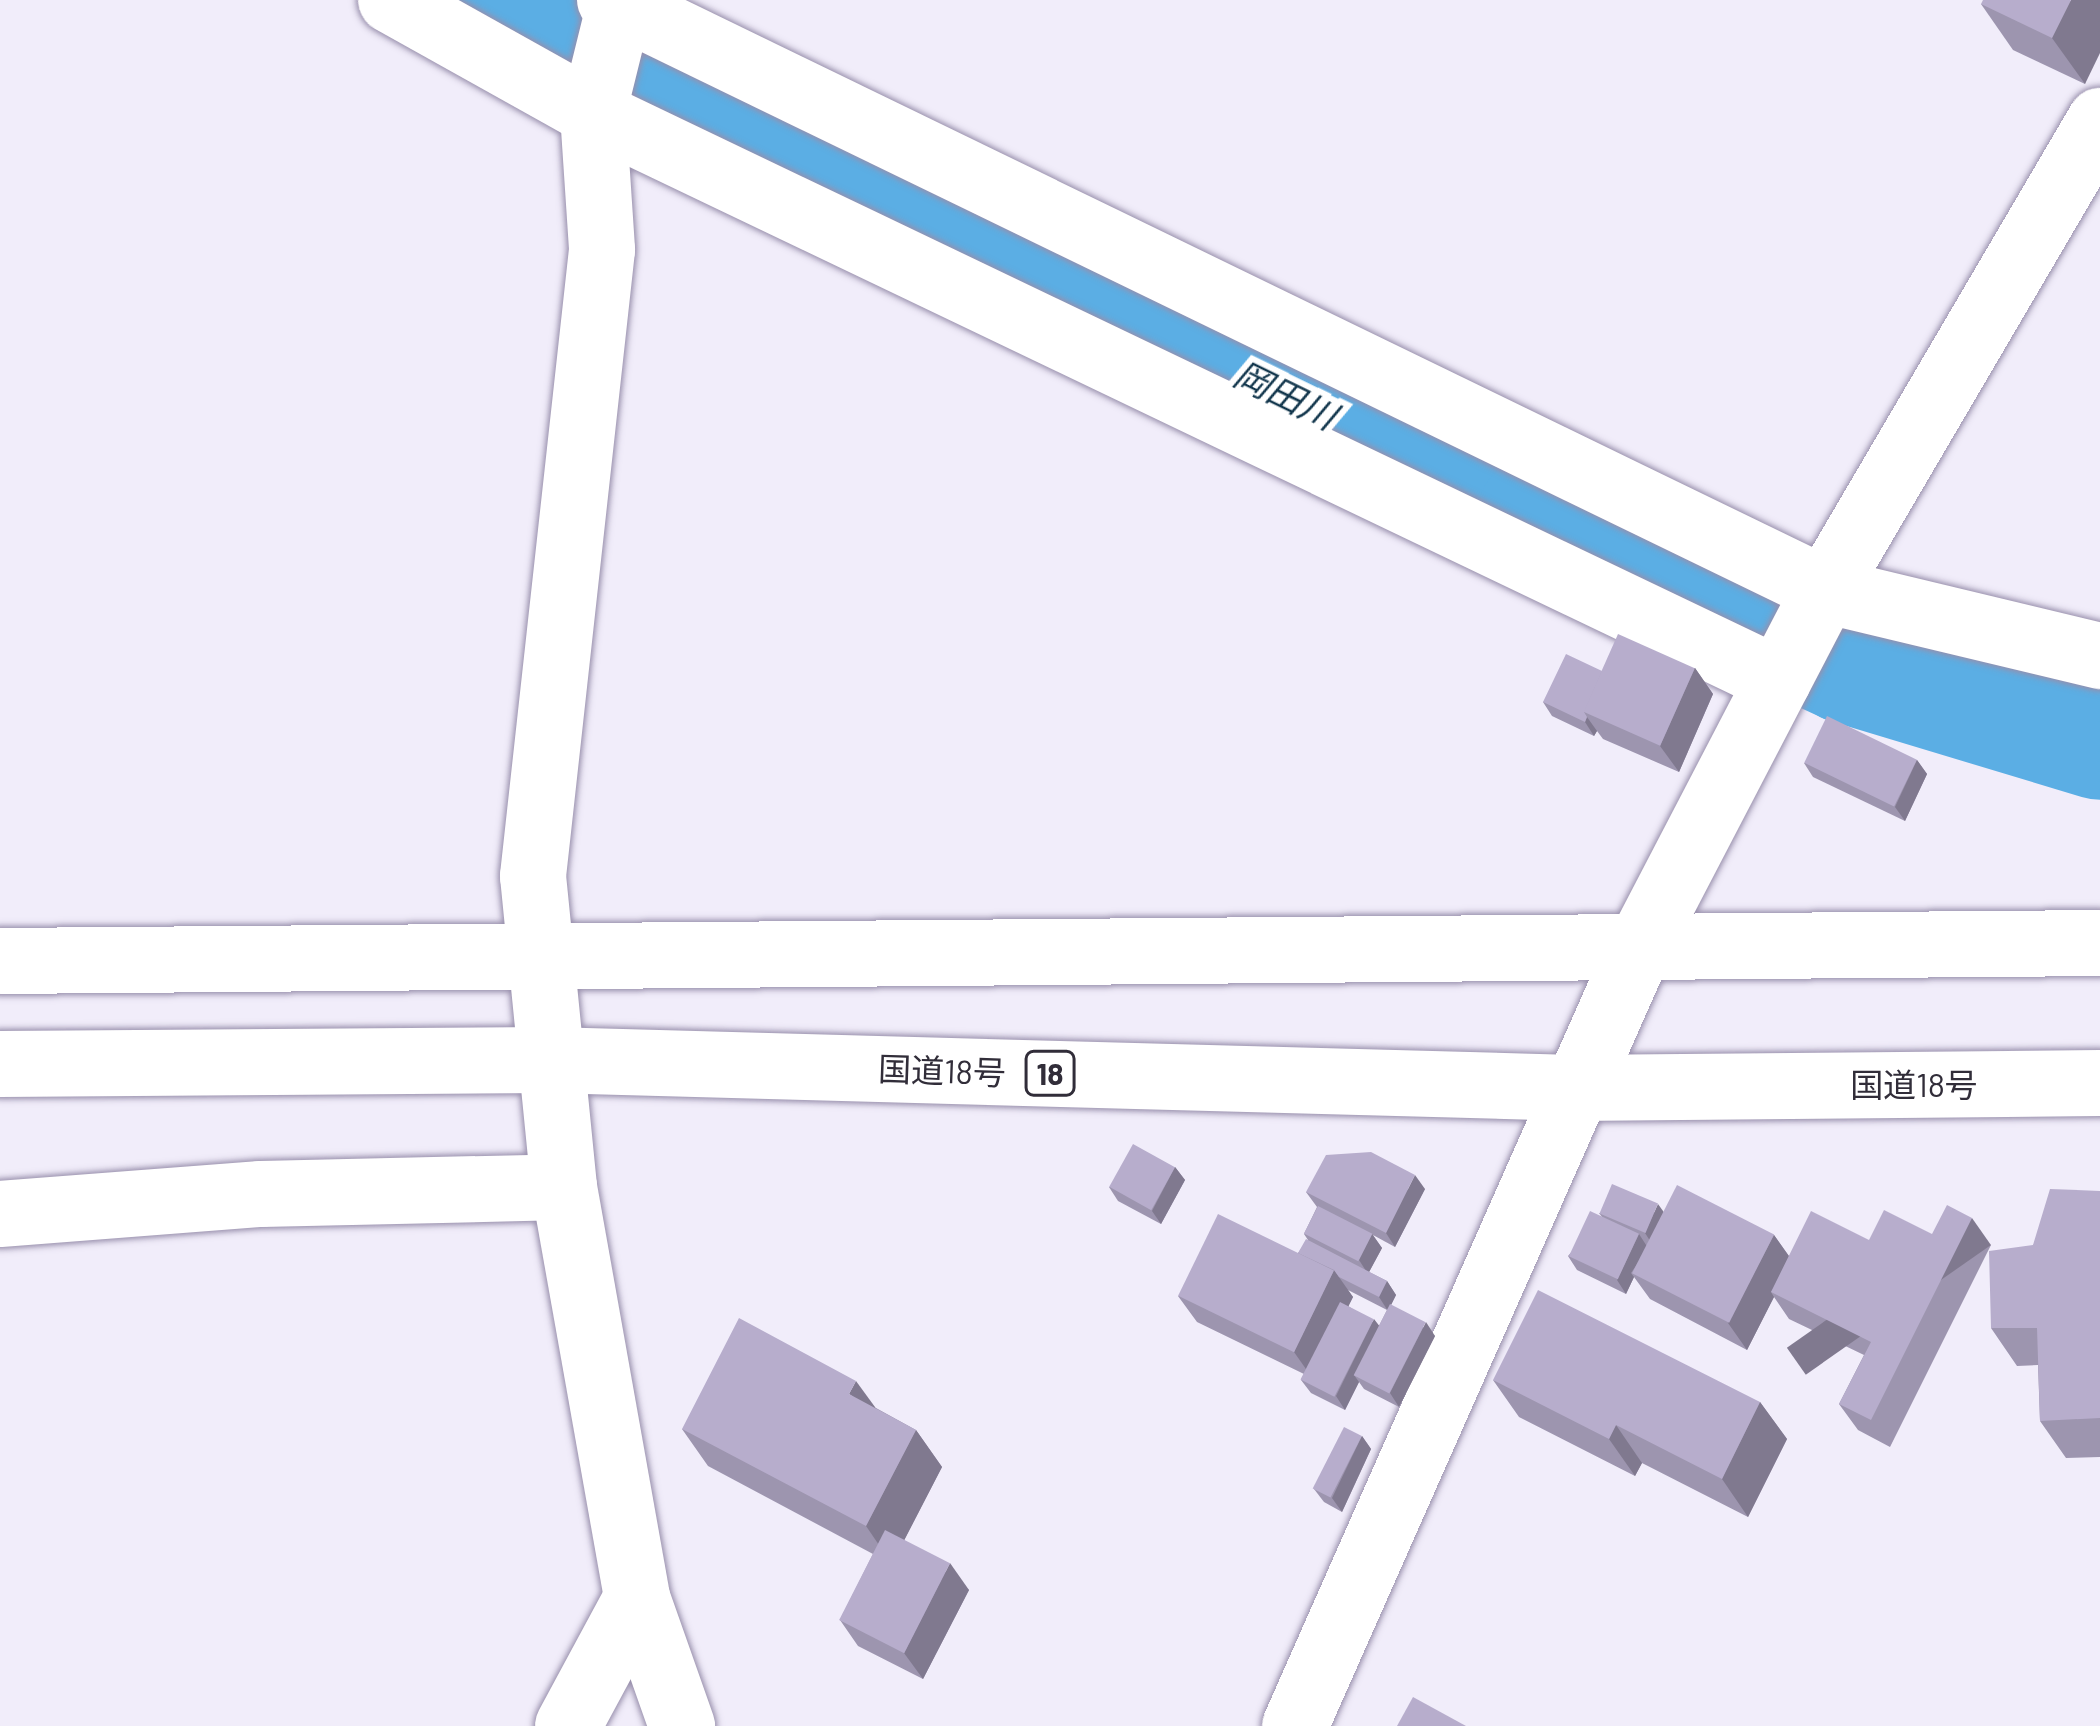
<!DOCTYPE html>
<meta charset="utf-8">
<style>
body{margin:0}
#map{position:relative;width:2100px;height:1726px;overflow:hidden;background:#f1edfa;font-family:Barlow,"Noto Sans JP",sans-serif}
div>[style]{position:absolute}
.river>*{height:129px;margin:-64.5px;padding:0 64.5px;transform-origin:64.5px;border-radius:64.5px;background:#5baee4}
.roads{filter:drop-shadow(0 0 3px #988fac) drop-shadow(0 0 3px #988fac)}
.minor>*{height:66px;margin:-33px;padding:0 33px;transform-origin:33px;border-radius:33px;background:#fff}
.highway>*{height:66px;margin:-33px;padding:0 33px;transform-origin:33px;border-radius:33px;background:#fff}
.wall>*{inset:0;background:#9d95af}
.shaded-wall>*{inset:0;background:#80798f;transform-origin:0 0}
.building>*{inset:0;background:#b7adcc;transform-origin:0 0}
span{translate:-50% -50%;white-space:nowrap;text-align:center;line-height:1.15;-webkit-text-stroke:12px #fff;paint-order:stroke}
.shield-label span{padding:3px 9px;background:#fff;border:3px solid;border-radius:9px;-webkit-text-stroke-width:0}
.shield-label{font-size:30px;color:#312d39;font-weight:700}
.street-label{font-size:33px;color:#312d39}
.water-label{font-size:36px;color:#12364c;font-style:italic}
</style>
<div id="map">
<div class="river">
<div style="left:495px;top:0;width:194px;rotate:28.3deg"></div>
<div style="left:666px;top:92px;width:972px;rotate:25.99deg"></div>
<div style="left:1540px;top:518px;width:340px;rotate:24.5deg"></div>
<div style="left:1849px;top:659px;width:262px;rotate:16.8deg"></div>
</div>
<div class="roads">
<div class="minor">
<div style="left:391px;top:0;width:231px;rotate:29.2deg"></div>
<div style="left:593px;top:113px;width:1314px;rotate:25.57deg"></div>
<div style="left:610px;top:0;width:1351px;rotate:25.9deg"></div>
<div style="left:1825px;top:590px;width:283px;rotate:13.5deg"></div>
<div style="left:621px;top:0;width:116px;rotate:103.9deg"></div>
<div style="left:593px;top:113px;width:137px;rotate:86.2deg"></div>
<div style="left:602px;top:250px;width:630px;rotate:96.29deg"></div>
<div style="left:533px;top:876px;width:313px;rotate:84.3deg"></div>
<div style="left:564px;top:1187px;width:417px;rotate:79.9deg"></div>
<div style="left:637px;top:1598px;width:136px;rotate:70.6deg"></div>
<div style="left:0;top:1214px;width:262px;rotate:-4.4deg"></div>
<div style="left:261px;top:1194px;width:303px;rotate:-1.3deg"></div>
<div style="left:568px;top:1726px;width:145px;rotate:-61.7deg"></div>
<div style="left:1295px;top:1726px;width:857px;rotate:-66.13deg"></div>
<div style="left:1642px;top:942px;width:397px;rotate:-62.5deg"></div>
<div style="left:1825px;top:590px;width:544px;rotate:-59.61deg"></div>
</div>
<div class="highway">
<div style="left:0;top:961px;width:2100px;rotate:-0.49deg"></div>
<div style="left:0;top:1064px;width:549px;rotate:-0.42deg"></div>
<div style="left:549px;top:1060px;width:1025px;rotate:1.56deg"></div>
<div style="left:1574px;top:1088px;width:526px;rotate:-0.54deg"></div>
</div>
</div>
<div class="wall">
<div style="clip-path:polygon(2100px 0,2085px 84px,2013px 50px,1981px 4px)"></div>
<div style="clip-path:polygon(1695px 668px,1713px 694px,1679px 772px,1603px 739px,1597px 731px,1594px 736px,1552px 716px,1543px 702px,1602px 671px)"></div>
<div style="clip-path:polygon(1917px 760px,1927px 774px,1905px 821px,1813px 777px,1804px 763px)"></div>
<div style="clip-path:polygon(1175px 1167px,1185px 1180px,1161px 1224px,1118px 1201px,1109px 1187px)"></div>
<div style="clip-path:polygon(evenodd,1425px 1189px,1395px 1247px,1373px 1235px,1382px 1248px,1369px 1272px,1387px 1281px,1396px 1295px,1391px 1305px,1435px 1336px,1399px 1407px,1364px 1389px,1359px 1382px,1345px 1410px,1311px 1393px,1301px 1380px,1304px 1374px,1197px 1322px,1178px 1296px,1298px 1253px,1308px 1240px,1304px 1234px,1317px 1207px,1306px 1192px,1425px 1189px,1348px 1290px,1387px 1310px,1379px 1326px,1348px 1306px,1353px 1297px,1348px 1290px)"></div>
<div style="clip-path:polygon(2100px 1191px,2100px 1457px,2066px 1458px,2040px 1421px,2038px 1365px,2017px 1366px,1991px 1328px,2033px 1245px)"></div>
<div style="clip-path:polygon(1663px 1212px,1774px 1235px,1789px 1256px,1869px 1240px,1932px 1234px,1991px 1245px,1890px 1447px,1858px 1430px,1839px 1404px,1864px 1355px,1789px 1319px,1774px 1297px,1747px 1350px,1650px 1299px,1634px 1277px,1626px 1294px,1577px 1270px,1568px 1256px,1602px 1217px,1599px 1213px)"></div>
<div style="clip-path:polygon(1493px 1380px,1760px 1402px,1787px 1439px,1748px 1517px,1642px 1463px,1635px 1476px,1519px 1417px)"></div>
<div style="clip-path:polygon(876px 1408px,916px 1430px,942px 1467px,904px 1540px,969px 1590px,923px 1679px,858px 1646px,840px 1620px,873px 1554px,708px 1466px,682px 1429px)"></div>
<div style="clip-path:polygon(1362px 1436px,1371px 1449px,1342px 1512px,1324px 1502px,1314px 1489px)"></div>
</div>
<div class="shaded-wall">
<div style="clip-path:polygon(2071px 0,2100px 0,2100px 53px,2085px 84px,2052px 38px)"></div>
<div style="clip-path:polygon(1695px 668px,1713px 694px,1679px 772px,1660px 746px)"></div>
<div style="clip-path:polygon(1587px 717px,1597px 731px,1594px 736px,1585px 722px)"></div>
<div style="clip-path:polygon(1917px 760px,1927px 774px,1905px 821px,1895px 807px)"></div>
<div style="clip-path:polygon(1175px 1167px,1185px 1180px,1161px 1224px,1152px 1211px)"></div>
<div style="clip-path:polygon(1415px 1175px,1425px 1189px,1395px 1247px,1386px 1233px)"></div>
<div style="clip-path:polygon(1658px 1204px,1668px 1218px,1654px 1247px,1645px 1233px)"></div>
<div style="left:1972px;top:1218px;width:33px;height:226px;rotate:55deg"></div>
<div style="clip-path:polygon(1372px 1234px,1382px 1248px,1368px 1274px,1359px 1260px)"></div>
<div style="clip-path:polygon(1639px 1234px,1648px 1248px,1631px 1273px,1634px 1277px,1626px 1294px,1617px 1280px)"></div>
<div style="clip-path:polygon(1774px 1235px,1793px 1262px,1771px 1292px,1774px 1297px,1747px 1350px,1728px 1323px)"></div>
<div style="clip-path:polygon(1334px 1270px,1353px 1297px,1313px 1379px,1294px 1352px)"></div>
<div style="clip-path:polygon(1387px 1281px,1396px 1295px,1388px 1311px,1379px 1297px)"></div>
<div style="clip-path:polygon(1374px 1319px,1384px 1332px,1354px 1375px,1359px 1382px,1345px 1410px,1336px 1396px)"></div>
<div style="clip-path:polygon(1426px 1322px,1435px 1336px,1399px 1407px,1390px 1393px)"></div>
<div style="clip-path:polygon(856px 1381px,883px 1418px,849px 1394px)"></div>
<div style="clip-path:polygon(1760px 1402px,1787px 1439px,1748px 1517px,1722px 1479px)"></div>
<div style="clip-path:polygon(1616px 1425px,1642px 1463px,1635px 1476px,1609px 1439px)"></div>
<div style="clip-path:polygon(916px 1430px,942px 1467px,892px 1564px,866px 1526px)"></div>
<div style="clip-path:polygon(1362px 1436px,1371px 1449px,1342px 1512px,1332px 1498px)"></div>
<div style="clip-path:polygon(950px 1563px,969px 1590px,923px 1679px,904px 1653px)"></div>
</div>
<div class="building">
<div style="clip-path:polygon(1983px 0,2071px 0,2052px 38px,1981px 4px)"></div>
<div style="left:1618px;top:634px;width:84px;height:85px;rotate:24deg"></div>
<div style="clip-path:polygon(1566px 654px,1602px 671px,1584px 712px,1587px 717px,1585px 722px,1543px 702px)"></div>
<div style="left:1827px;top:716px;width:100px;height:52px;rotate:26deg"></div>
<div style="left:1133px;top:1144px;width:48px;height:49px;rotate:29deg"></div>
<div style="clip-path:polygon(1371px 1152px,1415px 1175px,1386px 1233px,1306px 1192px,1326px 1155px)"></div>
<div style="left:1612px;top:1184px;width:50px;height:32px;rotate:23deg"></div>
<div style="left:1677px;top:1185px;width:109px;height:99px;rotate:27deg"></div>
<div style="clip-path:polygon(2050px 1189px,2100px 1191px,2100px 1418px,2040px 1421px,2037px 1328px,1991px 1328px,1989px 1251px,2033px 1245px)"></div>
<div style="clip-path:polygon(1947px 1205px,1972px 1218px,1871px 1420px,1839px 1404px,1871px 1342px,1771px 1292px,1811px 1211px,1869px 1240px,1884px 1210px,1932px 1234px)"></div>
<div style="left:1318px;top:1206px;width:61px;height:31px;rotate:27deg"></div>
<div style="left:1590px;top:1211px;width:54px;height:50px;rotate:25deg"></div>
<div style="left:1218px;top:1214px;width:129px;height:91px;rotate:26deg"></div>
<div style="clip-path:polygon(1306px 1239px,1387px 1281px,1379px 1297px,1339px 1277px,1334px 1270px,1298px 1253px)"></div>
<div style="clip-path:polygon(1538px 1290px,1760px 1402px,1722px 1479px,1616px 1425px,1609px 1439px,1493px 1380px)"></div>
<div style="left:1340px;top:1302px;width:38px;height:87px;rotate:27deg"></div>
<div style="left:1390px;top:1304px;width:40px;height:80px;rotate:27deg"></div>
<div style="clip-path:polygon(739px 1318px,856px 1381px,849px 1394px,916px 1430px,866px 1526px,682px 1429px)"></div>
<div style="left:1344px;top:1427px;width:20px;height:69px;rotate:27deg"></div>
<div style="left:885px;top:1530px;width:73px;height:101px;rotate:27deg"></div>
<div style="clip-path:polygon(1413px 1697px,1466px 1726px,1397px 1726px)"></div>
</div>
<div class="shield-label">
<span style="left:1050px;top:1073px">18</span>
</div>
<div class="street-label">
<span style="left:942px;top:1071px;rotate:2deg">国道18号</span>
<span style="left:1914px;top:1085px">国道18号</span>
</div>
<div class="water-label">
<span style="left:1286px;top:394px;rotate:26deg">岡田川</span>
</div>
</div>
